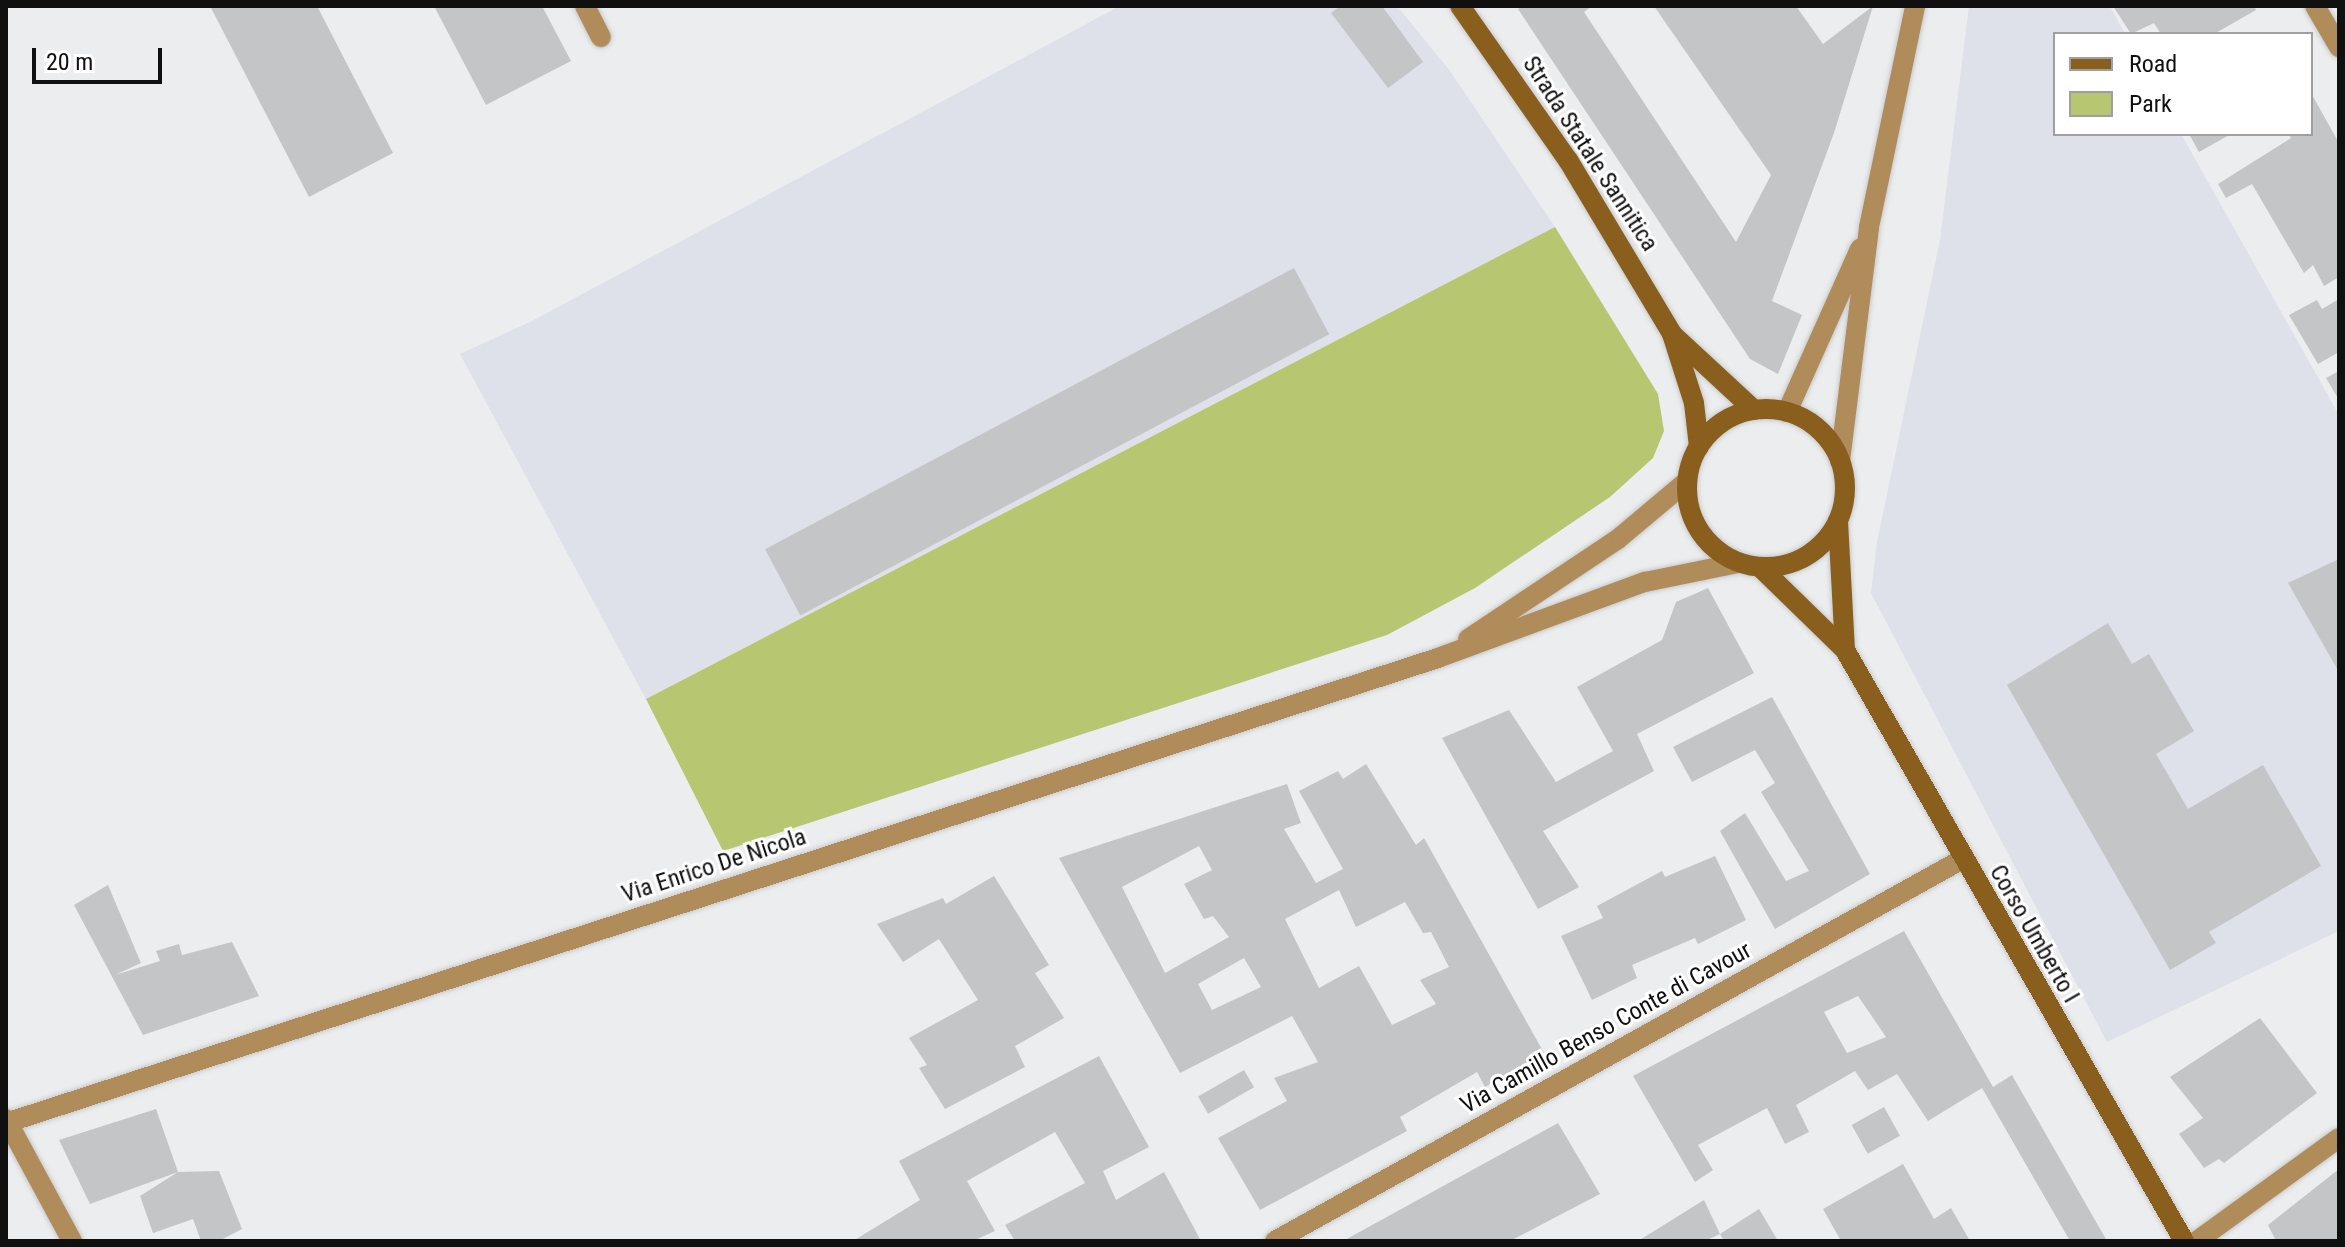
<!DOCTYPE html>
<style>
body{margin:0}
#map{position:relative;width:2345px;height:1247px;overflow:hidden;background:#ecedef;font-family:"Roboto Condensed",sans-serif}
div>[style]{position:absolute}
.built>*{inset:0;background:#dee0ea}
.green>*{inset:0;background:#b7c671}
.building>*{inset:0;background:#c4c5c7;transform-origin:0 0}
.roads{filter:drop-shadow(0 0 2px #c9cacb) drop-shadow(0 0 2px #c9cacb)}
.service>*{height:20px;margin:-10px;padding:0 10px;transform-origin:10px;border-radius:10px;background:#b18c5b}
.minor>*{height:20px;margin:-10px;padding:0 10px;transform-origin:10px;border-radius:10px;background:#b18c5b}
.tertiary>*{height:20px;margin:-10px;padding:0 10px;transform-origin:10px;border-radius:10px;background:#b18c5b}
.secondary>*{height:20px;margin:-10px;padding:0 10px;transform-origin:10px;border-radius:10px;background:#8a5f1e}
.secondary>.ring{margin:-10px;padding:0;box-sizing:content-box;background:none;border:20px solid #8a5f1e;border-radius:50%}
span{translate:-50% -50%;white-space:nowrap;text-align:center;line-height:1.15;-webkit-text-stroke:6px #fff;paint-order:stroke}
.street-label{font-size:24px;color:#101011}
.frame{position:absolute;inset:0;border:8px solid #101011;pointer-events:none}
.legend{position:absolute;left:2053px;top:32px;width:260px;height:104px;box-sizing:border-box;background:#fff;border:2px solid #9f9fa0;margin:0;padding:10px 14px;list-style:none;font-size:24px;color:#101011}
.legend li{display:flex;align-items:center;gap:16px;height:40px}
.legend b{width:40px;border:2px solid #9f9fa0}
.scale{position:absolute;left:32px;top:48px;width:130px;height:36px;box-sizing:border-box;border:4px solid #101011;border-top:0;padding-left:10px;font-size:24px;line-height:28px;white-space:nowrap;color:#101011;-webkit-text-stroke:6px #fff;paint-order:stroke}
</style>
<div id="map">
<div class="built">
<div style="clip-path:polygon(1120px 6px,1397px 6px,1450px 71px,1555px 227px,646px 699px,460px 354px,532px 321px)"></div>
<div style="clip-path:polygon(1969px 6px,2110px 6px,2125px 34px,2055px 34px,2055px 134px,2181px 134px,2339px 415px,2339px 931px,2107px 1042px,1871px 593px,1877px 542px,1940px 240px)"></div>
</div>
<div class="green">
<div style="clip-path:polygon(1555px 227px,1658px 394px,1664px 431px,1653px 458px,1610px 497px,1475px 588px,1387px 635px,723px 851px,646px 699px)"></div>
</div>
<div class="building">
<div style="clip-path:polygon(210px 6px,317px 6px,393px 153px,309px 197px)"></div>
<div style="clip-path:polygon(434px 6px,542px 6px,571px 61px,486px 105px)"></div>
<div style="clip-path:polygon(1340px 6px,1382px 6px,1423px 62px,1388px 88px,1331px 13px)"></div>
<div style="clip-path:polygon(1522px 6px,1592px 6px,1584px 12px,1736px 242px,1771px 175px,1654px 6px,1796px 6px,1823px 44px,1873px 6px,1834px 133px,1772px 301px,1802px 315px,1778px 374px,1750px 359px,1518px 9px)"></div>
<div style="clip-path:polygon(2113px 6px,2254px 6px,2256px 10px,2214px 34px,2161px 34px,2154px 23px,2131px 34px)"></div>
<div style="clip-path:polygon(2311px 93px,2339px 143px,2339px 277px,2324px 286px,2313px 265px,2304px 273px,2252px 184px,2226px 198px,2218px 184px,2291px 138px,2288px 134px,2311px 134px)"></div>
<div style="clip-path:polygon(2189px 134px,2231px 134px,2199px 152px)"></div>
<div style="left:1294px;top:268px;width:75px;height:599px;rotate:62deg"></div>
<div style="clip-path:polygon(2339px 299px,2339px 352px,2318px 364px,2289px 315px,2317px 300px,2322px 309px)"></div>
<div style="clip-path:polygon(2339px 371px,2339px 400px,2326px 378px)"></div>
<div style="clip-path:polygon(2339px 559px,2339px 672px,2288px 583px)"></div>
<div style="clip-path:polygon(1708px 588px,1754px 673px,1637px 734px,1654px 771px,1543px 831px,1579px 887px,1538px 909px,1442px 738px,1509px 710px,1556px 782px,1613px 751px,1577px 687px,1662px 640px,1676px 602px)"></div>
<div style="clip-path:polygon(2108px 623px,2132px 664px,2149px 654px,2194px 731px,2156px 754px,2188px 809px,2263px 765px,2321px 866px,2209px 932px,2216px 943px,2170px 970px,2007px 685px)"></div>
<div style="clip-path:polygon(1772px 697px,1870px 874px,1775px 929px,1720px 831px,1745px 813px,1786px 881px,1809px 871px,1761px 792px,1775px 783px,1755px 750px,1692px 782px,1673px 747px)"></div>
<div style="clip-path:polygon(evenodd,1366px 764px,1416px 845px,1424px 838px,1544px 1053px,1485px 1087px,1477px 1072px,1400px 1117px,1407px 1131px,1260px 1210px,1218px 1138px,1287px 1101px,1274px 1078px,1318px 1062px,1292px 1016px,1180px 1073px,1059px 858px,1287px 784px,1301px 823px,1284px 829px,1316px 883px,1343px 869px,1299px 791px,1338px 771px,1343px 779px,1366px 764px,1199px 846px,1212px 870px,1184px 884px,1204px 919px,1213px 916px,1229px 937px,1165px 973px,1122px 887px,1199px 846px,1366px 764px,1339px 890px,1356px 927px,1405px 902px,1423px 933px,1431px 932px,1449px 967px,1420px 980px,1436px 1004px,1392px 1025px,1359px 966px,1319px 988px,1285px 919px,1339px 890px,1366px 764px,1244px 958px,1261px 987px,1212px 1010px,1198px 984px,1244px 958px)"></div>
<div style="clip-path:polygon(1715px 856px,1746px 920px,1698px 944px,1695px 938px,1632px 965px,1637px 978px,1592px 1000px,1561px 936px,1603px 918px,1597px 906px,1662px 871px,1665px 877px)"></div>
<div style="clip-path:polygon(994px 876px,1049px 965px,1035px 973px,1064px 1018px,1015px 1046px,1025px 1067px,945px 1109px,919px 1068px,927px 1065px,909px 1038px,978px 1000px,939px 939px,903px 962px,877px 924px,943px 898px,946px 904px)"></div>
<div style="clip-path:polygon(108px 885px,141px 963px,115px 975px,160px 961px,156px 951px,179px 944px,182px 955px,232px 942px,259px 996px,143px 1035px,74px 905px)"></div>
<div style="clip-path:polygon(evenodd,1904px 931px,1993px 1087px,2012px 1075px,2107px 1241px,2070px 1241px,1982px 1088px,1928px 1121px,1897px 1074px,1868px 1090px,1855px 1071px,1796px 1105px,1809px 1132px,1785px 1144px,1767px 1108px,1698px 1145px,1713px 1170px,1695px 1182px,1633px 1076px,1904px 931px,1858px 996px,1886px 1037px,1847px 1053px,1824px 1012px,1858px 996px)"></div>
<div style="clip-path:polygon(2260px 1018px,2317px 1093px,2224px 1163px,2219px 1159px,2204px 1168px,2179px 1134px,2203px 1118px,2170px 1077px)"></div>
<div style="clip-path:polygon(1099px 1056px,1149px 1147px,1103px 1171px,1116px 1200px,1164px 1172px,1201px 1241px,1015px 1241px,1005px 1225px,1085px 1183px,1055px 1132px,967px 1181px,995px 1231px,973px 1241px,853px 1241px,920px 1200px,899px 1161px)"></div>
<div style="left:1244px;top:1070px;width:20px;height:53px;rotate:60deg"></div>
<div style="left:1884px;top:1107px;width:33px;height:37px;rotate:61deg"></div>
<div style="clip-path:polygon(156px 1109px,178px 1172px,219px 1171px,242px 1229px,219px 1241px,201px 1241px,193px 1219px,153px 1233px,140px 1196px,178px 1172px,90px 1204px,59px 1140px)"></div>
<div style="clip-path:polygon(1558px 1123px,1600px 1194px,1510px 1241px,1343px 1241px)"></div>
<div style="clip-path:polygon(1903px 1164px,1934px 1219px,1951px 1208px,1970px 1241px,1841px 1241px,1823px 1209px)"></div>
<div style="clip-path:polygon(2339px 1169px,2339px 1241px,2276px 1241px,2268px 1225px)"></div>
<div style="clip-path:polygon(1704px 1200px,1720px 1234px,1705px 1241px,1638px 1241px)"></div>
<div style="clip-path:polygon(1759px 1209px,1778px 1241px,1724px 1241px,1720px 1234px)"></div>
</div>
<div class="roads">
<div class="service">
<div style="left:585px;top:6px;width:35px;rotate:63deg"></div>
</div>
<div class="minor">
<div style="left:2315px;top:6px;width:48px;rotate:59.7deg"></div>
<div style="left:6px;top:1119px;width:139px;rotate:61.6deg"></div>
<div style="left:1275px;top:1241px;width:785px;rotate:-29.05deg"></div>
<div style="left:2197px;top:1241px;width:175px;rotate:-36deg"></div>
</div>
<div class="tertiary">
<div style="left:1787px;top:412px;width:179px;rotate:-65.9deg"></div>
<div style="left:1840px;top:461px;width:236px;rotate:-82.9deg"></div>
<div style="left:1869px;top:227px;width:226px;rotate:-78.2deg"></div>
<div style="left:1468px;top:639px;width:180px;rotate:-33.7deg"></div>
<div style="left:1618px;top:539px;width:90px;rotate:-40deg"></div>
<div style="left:6px;top:1123px;width:1506px;rotate:-17.99deg"></div>
<div style="left:1438px;top:658px;width:221px;rotate:-20.2deg"></div>
<div style="left:1645px;top:582px;width:95px;rotate:-11.5deg"></div>
</div>
<div class="secondary">
<div style="left:1460px;top:6px;width:188px;rotate:55deg"></div>
<div style="left:1568px;top:160px;width:203px;rotate:59.1deg"></div>
<div style="left:1672px;top:334px;width:72px;rotate:72.3deg"></div>
<div style="left:1694px;top:403px;width:44px;rotate:83.5deg"></div>
<div style="left:1672px;top:334px;width:112px;rotate:42.8deg"></div>
<div class="ring" style="left:1687px;top:409px;width:138px;height:138px"></div>
<div style="left:1838px;top:521px;width:129px;rotate:86.9deg"></div>
<div style="left:1761px;top:568px;width:117px;rotate:44.3deg"></div>
<div style="left:1845px;top:650px;width:681px;rotate:60.16deg"></div>
</div>
</div>
<div class="street-label">
<span style="left:1590px;top:154px;rotate:57deg">Strada Statale Sannitica</span>
<span style="left:714px;top:866px;rotate:-18deg">Via Enrico De Nicola</span>
<span style="left:2034px;top:934px;rotate:60deg">Corso Umberto I</span>
<span style="left:1606px;top:1028px;rotate:-29deg">Via Camillo Benso Conte di Cavour</span>
</div>
<div class="frame"></div>
<ul class="legend">
<li><b style="height:10px;background:#8a5f1e"></b>Road</li>
<li><b style="height:22px;background:#b7c671"></b>Park</li>
</ul>
<div class="scale">20 m</div>
</div>
